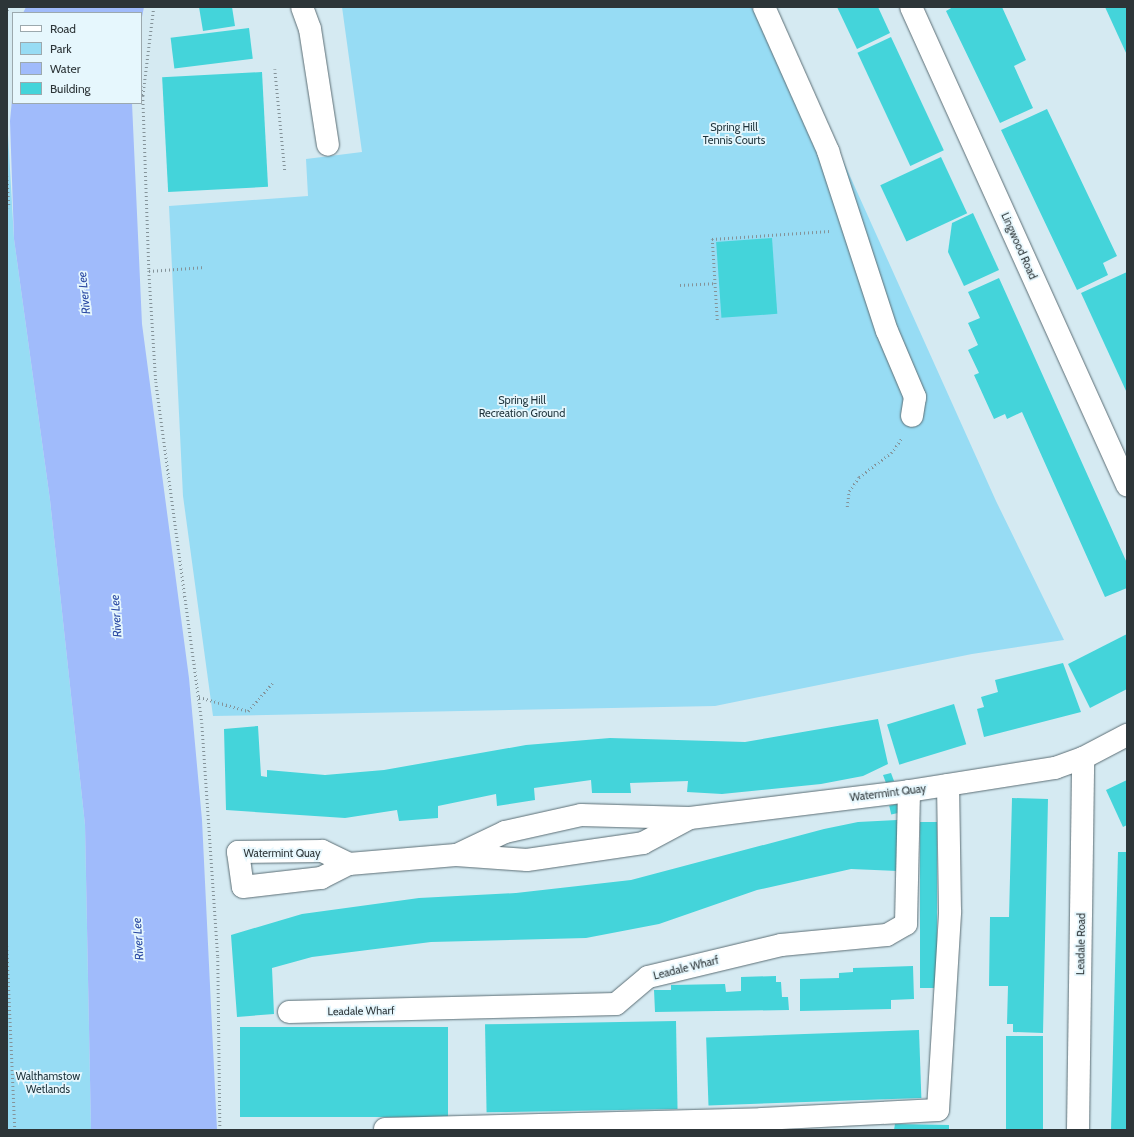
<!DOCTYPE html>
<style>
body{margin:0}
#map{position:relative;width:1134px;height:1137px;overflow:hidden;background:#d5eaf2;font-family:Cabin,sans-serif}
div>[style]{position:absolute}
.green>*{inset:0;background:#97dcf4}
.water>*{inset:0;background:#a0bbfb}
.building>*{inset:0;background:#44d4da;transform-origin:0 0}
.path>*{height:2.5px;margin-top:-1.25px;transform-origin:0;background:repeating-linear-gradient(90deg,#849399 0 1px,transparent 0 4px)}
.roads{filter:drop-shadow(0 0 1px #5c6e75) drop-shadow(0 0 1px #5c6e75)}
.minor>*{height:22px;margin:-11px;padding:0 11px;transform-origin:11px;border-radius:11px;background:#fff}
span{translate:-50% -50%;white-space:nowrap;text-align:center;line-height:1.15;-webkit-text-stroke:3.5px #e6f7fd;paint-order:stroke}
.park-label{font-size:11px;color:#1d323a}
.street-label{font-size:11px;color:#2d3538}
.water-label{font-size:12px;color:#2b4aa3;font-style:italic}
.frame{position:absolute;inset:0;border:8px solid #2d3538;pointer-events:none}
.legend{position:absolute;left:12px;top:12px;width:130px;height:92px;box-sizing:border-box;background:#e6f7fd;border:1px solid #9ca9ae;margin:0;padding:5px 7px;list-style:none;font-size:12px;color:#2d3538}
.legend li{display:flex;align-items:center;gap:8px;height:20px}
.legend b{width:20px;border:1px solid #9ca9ae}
</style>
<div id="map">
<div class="green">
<div style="clip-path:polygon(342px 7px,774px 7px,996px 501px,1064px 640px,972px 654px,715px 706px,213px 716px,183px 496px,169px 206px,308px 196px,306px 159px,362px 152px)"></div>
<div style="clip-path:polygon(7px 117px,14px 239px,50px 500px,85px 825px,91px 1130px,7px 1130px)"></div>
</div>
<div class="water">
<div style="clip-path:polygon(26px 7px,144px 7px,141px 22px,141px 13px,23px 13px)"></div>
<div style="clip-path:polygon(13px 89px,13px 103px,132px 103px,142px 324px,189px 678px,202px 820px,217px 1130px,91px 1130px,85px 825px,50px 500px,14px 239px,10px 121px)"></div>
</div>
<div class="building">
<div style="clip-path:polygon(199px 7px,232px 7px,235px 26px,203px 31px)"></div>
<div style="clip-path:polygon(837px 7px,878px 7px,890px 33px,857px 49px)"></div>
<div style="clip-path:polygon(953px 7px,1002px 7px,1026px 60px,1014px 66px,1033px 108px,1000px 123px,946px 11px)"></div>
<div style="clip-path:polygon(1105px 7px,1127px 7px,1127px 55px)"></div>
<div style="left:249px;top:28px;width:31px;height:79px;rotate:83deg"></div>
<div style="left:891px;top:37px;width:125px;height:37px;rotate:65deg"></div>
<div style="left:262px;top:72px;width:115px;height:100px;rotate:87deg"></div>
<div style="clip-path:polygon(1047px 109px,1117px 256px,1103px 263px,1108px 275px,1077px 290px,1001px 130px)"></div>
<div style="left:941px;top:157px;width:62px;height:67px;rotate:65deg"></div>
<div style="clip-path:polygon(973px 213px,999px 270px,964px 286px,948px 252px,952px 223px)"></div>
<div style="left:772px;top:238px;width:76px;height:56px;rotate:86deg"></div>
<div style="clip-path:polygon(1127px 272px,1127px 393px,1081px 293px)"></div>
<div style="clip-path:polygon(999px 278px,1127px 563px,1127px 588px,1105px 597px,1022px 412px,1007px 419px,1005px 414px,994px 419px,974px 375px,979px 373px,968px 350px,978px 345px,968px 323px,980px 318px,968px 292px)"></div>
<div style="clip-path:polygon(1127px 634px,1127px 689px,1090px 708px,1068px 664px)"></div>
<div style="clip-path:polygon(1063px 663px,1081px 712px,984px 737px,977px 709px,984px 707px,981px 697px,998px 692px,995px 680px)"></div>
<div style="left:954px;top:704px;width:42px;height:70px;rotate:73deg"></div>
<div style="clip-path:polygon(878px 719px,888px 764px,863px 776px,821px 784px,722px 794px,687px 792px,688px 781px,630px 783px,631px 793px,592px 793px,591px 780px,534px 788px,535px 800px,497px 806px,496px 794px,438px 806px,438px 818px,399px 821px,397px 810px,345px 818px,226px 810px,224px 729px,258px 726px,261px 776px,267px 777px,267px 770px,325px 775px,384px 770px,526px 745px,610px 738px,745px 742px)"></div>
<div style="clip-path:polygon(891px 773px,894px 781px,886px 783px,883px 775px)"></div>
<div style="clip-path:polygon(1127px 780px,1127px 825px,1123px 827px,1106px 790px)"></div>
<div style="clip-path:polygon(1012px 798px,1048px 799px,1043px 1033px,1013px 1032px,1013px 1024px,1007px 1024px,1008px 986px,989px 986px,990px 917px,1009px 917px)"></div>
<div style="left:897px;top:804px;width:9px;height:8px;rotate:77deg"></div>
<div style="clip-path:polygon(897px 820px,898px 871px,851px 869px,757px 890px,659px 924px,586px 938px,431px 942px,312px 957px,272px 968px,274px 1014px,237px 1017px,231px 935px,302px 914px,419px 898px,516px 893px,631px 880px,824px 829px,858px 822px)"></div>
<div style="left:920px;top:822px;width:17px;height:166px"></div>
<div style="clip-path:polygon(1118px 852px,1127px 852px,1127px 1130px,1111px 1130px)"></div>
<div style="clip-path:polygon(913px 966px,914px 999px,891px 1000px,891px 1009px,800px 1011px,800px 979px,839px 978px,839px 973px,853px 972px,853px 968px)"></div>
<div style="clip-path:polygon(776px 976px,776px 982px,781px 982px,782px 997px,788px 997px,789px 1010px,655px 1012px,654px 990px,671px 990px,671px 985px,725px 984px,726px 992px,741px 991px,741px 977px)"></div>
<div style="left:676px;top:1021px;width:88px;height:191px;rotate:89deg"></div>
<div style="left:240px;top:1027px;width:208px;height:90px"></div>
<div style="left:919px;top:1030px;width:68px;height:213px;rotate:88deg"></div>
<div style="left:1006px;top:1036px;width:37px;height:94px"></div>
<div style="clip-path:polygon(895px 1124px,949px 1125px,949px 1130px,894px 1130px)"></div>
</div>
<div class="path">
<div style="left:154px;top:7px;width:90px;rotate:97deg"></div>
<div style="left:143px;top:96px;width:175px;rotate:88deg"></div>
<div style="left:149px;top:271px;width:111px;rotate:86.4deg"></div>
<div style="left:156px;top:382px;width:344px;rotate:82.3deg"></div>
<div style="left:202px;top:723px;width:235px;rotate:86.1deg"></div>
<div style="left:218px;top:957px;width:173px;rotate:89.3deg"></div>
<div style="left:7px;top:11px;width:4px;rotate:-90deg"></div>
<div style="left:275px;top:69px;width:102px;rotate:84.4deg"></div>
<div style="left:7px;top:176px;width:32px;rotate:86deg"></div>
<div style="left:149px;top:271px;width:56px;rotate:-4.1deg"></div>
<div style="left:680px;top:285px;width:34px;rotate:-3deg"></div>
<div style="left:717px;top:320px;width:81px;rotate:-93.5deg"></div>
<div style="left:712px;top:239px;width:118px;rotate:-3.9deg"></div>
<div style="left:847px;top:507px;width:16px;rotate:-83deg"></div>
<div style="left:849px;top:491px;width:17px;rotate:-54deg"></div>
<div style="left:859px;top:477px;width:40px;rotate:-37deg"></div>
<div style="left:891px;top:453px;width:19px;rotate:-54deg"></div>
<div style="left:199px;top:697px;width:51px;rotate:15.9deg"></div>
<div style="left:248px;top:711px;width:37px;rotate:-49deg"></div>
<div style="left:7px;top:946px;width:184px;rotate:87.5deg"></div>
</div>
<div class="roads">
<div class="minor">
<div style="left:302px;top:7px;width:23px;rotate:70deg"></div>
<div style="left:310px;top:29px;width:117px;rotate:81.2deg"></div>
<div style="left:764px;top:7px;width:158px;rotate:66deg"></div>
<div style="left:828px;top:151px;width:189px;rotate:71.9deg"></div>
<div style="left:887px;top:331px;width:72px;rotate:67deg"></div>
<div style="left:915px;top:397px;width:19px;rotate:99deg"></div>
<div style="left:911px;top:7px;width:525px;rotate:65.68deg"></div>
<div style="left:457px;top:855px;width:53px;rotate:-25.6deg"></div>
<div style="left:505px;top:832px;width:78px;rotate:-12.6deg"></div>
<div style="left:581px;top:815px;width:108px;rotate:1.6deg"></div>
<div style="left:349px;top:864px;width:30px;rotate:-154deg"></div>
<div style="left:322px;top:851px;width:84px;rotate:179.3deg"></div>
<div style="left:238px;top:852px;width:35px;rotate:82deg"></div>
<div style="left:243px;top:887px;width:79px;rotate:-6.6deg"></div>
<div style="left:321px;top:878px;width:31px;rotate:-27deg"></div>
<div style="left:349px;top:864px;width:107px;rotate:-4.8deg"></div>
<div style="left:456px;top:855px;width:71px;rotate:4deg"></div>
<div style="left:527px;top:860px;width:117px;rotate:-8.3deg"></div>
<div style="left:643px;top:843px;width:53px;rotate:-28deg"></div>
<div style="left:690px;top:818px;width:221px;rotate:-7deg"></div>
<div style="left:909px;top:791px;width:148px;rotate:-9deg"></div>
<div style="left:1055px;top:768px;width:30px;rotate:-20deg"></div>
<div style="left:1083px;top:758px;width:50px;rotate:-27.6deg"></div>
<div style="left:289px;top:1012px;width:327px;rotate:-1.4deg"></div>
<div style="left:616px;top:1004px;width:42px;rotate:-40.2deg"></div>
<div style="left:648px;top:977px;width:137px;rotate:-13.5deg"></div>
<div style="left:781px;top:945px;width:106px;rotate:-5.4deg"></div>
<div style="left:887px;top:935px;width:22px;rotate:-30deg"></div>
<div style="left:906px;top:924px;width:133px;rotate:-88.7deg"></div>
<div style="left:385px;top:1129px;width:377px;rotate:-1.5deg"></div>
<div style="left:762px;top:1119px;width:176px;rotate:-2.9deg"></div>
<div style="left:938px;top:1110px;width:199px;rotate:-86.5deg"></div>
<div style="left:950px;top:911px;width:126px;rotate:-90.9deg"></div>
<div style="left:1078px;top:1130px;width:372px;rotate:-89.2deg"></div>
</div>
</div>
<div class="park-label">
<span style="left:734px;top:134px">Spring Hill<br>Tennis Courts</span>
<span style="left:522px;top:407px">Spring Hill<br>Recreation Ground</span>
<span style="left:48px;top:1083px">Walthamstow<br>Wetlands</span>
</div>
<div class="street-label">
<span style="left:1019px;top:246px;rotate:66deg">Lingwood Road</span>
<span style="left:888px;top:793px;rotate:-7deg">Watermint Quay</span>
<span style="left:282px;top:853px">Watermint Quay</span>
<span style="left:1081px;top:944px;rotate:-89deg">Leadale Road</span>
<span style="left:686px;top:968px;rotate:-14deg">Leadale Wharf</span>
<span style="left:361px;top:1011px;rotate:-1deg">Leadale Wharf</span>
</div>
<div class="water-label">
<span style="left:84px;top:293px;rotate:-96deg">River Lee</span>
<span style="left:116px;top:616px;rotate:-94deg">River Lee</span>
<span style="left:138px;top:939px;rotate:-94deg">River Lee</span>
</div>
<div class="frame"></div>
<ul class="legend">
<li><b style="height:5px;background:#fff"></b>Road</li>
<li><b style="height:11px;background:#97dcf4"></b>Park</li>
<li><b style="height:11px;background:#a0bbfb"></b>Water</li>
<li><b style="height:11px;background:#44d4da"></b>Building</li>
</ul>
</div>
